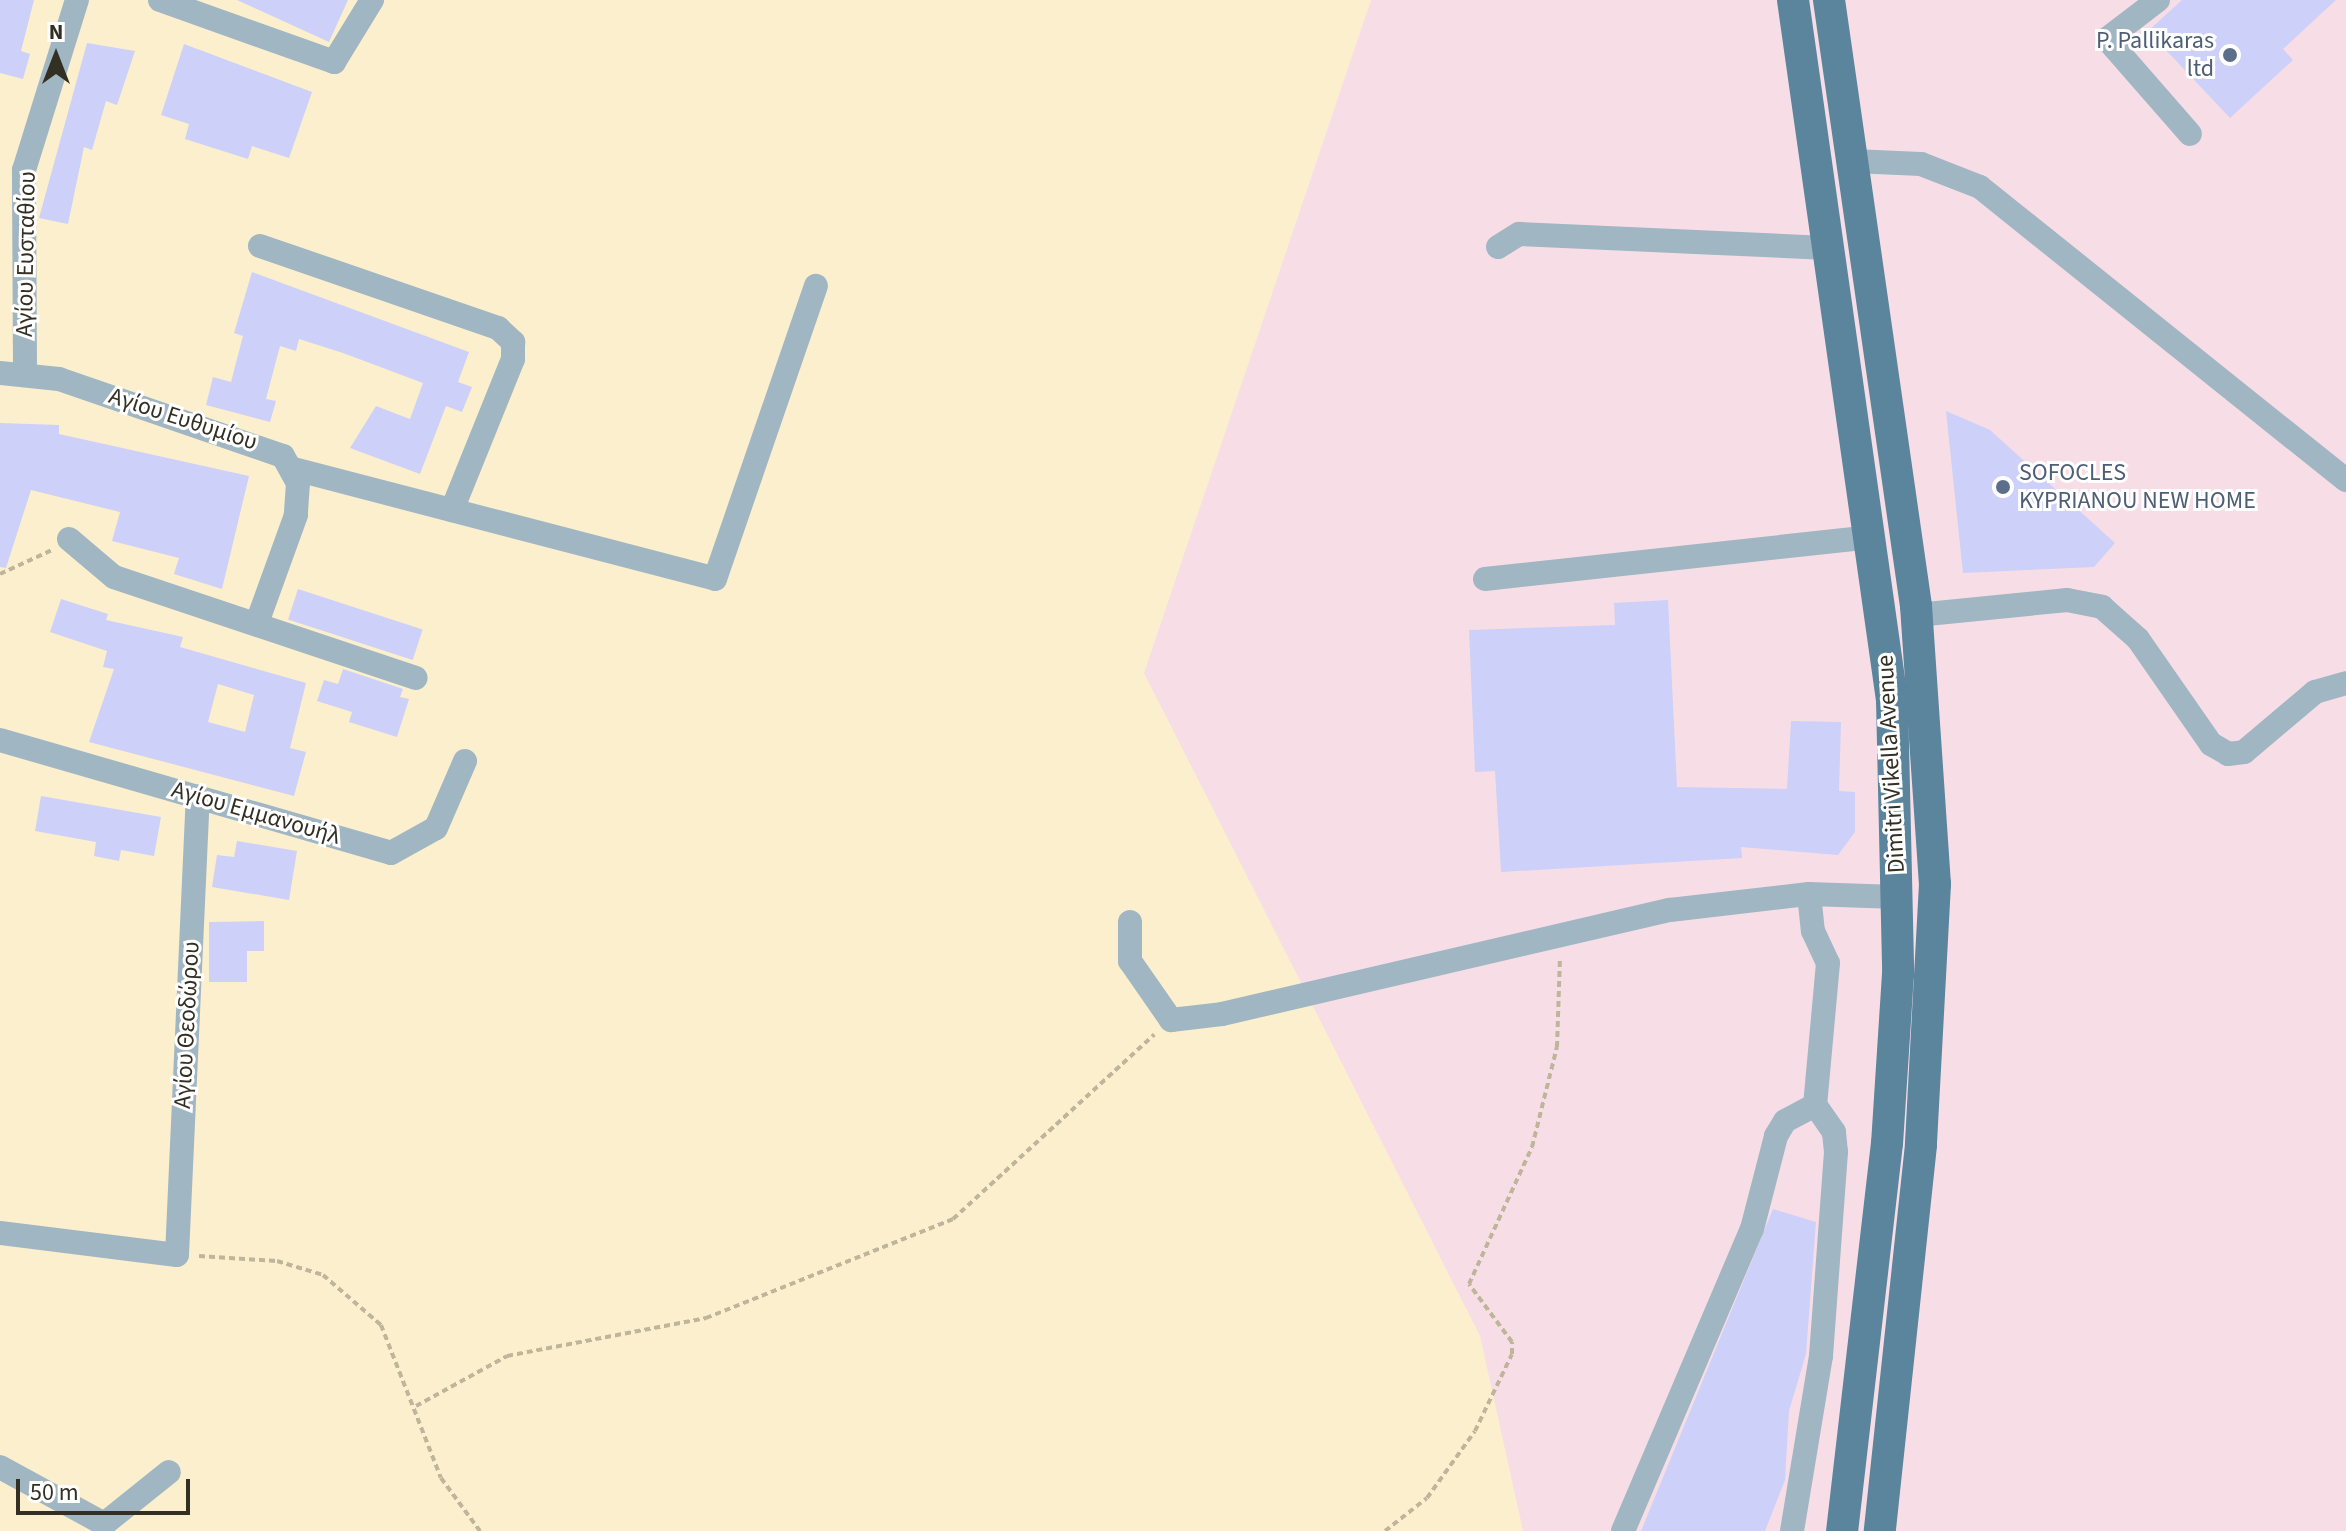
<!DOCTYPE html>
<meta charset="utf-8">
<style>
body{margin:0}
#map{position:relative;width:2346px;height:1531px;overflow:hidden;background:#fcefce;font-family:"Source Sans 3",sans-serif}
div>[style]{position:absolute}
.industrial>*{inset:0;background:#f7dee6}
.building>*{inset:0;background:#cdd0f8;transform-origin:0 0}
.path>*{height:4px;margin-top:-2px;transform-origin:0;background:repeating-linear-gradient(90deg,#bfb59a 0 6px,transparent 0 10px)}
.minor>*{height:24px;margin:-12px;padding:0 12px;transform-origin:12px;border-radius:12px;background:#a0b6c3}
.major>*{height:32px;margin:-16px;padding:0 16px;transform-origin:16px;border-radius:16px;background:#5b849d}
.dots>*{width:22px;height:22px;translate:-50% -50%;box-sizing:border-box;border:4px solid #fff;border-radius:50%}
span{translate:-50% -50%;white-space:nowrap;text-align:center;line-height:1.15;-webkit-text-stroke:6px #fff;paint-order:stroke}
.service-label{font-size:24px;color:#4e5e75}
.right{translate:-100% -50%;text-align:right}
.left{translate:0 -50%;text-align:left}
.street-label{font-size:24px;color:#342f23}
.north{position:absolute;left:16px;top:16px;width:80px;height:80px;-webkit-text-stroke:6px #fff;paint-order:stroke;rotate:0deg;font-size:22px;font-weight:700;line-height:32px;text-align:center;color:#342f23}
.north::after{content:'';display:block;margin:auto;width:28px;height:36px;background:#342f23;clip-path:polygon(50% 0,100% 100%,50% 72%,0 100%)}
.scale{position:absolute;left:16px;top:1479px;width:174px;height:36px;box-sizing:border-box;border:4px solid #342f23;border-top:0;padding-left:10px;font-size:24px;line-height:28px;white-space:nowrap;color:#342f23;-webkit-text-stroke:6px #fff;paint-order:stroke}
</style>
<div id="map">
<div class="industrial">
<div style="clip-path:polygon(1371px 0,2346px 0,2346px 1531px,1523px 1531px,1480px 1336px,1144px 673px)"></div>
</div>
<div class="building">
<div style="clip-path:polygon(0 0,34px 0,21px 51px,30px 54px,23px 79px,0 73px)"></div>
<div style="clip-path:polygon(237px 0,348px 0,329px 42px)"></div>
<div style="clip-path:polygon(2182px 0,2336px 0,2283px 49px,2293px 60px,2230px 118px,2148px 31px)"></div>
<div style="clip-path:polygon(87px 43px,135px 51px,117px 105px,106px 101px,92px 150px,84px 147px,68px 224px,39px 218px)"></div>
<div style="clip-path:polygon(184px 44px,312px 92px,289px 158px,252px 146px,248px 159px,185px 139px,189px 124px,161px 115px)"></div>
<div style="clip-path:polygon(252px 272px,469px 352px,458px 382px,472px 387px,462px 412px,446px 406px,420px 474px,350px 448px,376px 406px,410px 419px,423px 383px,343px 353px,299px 339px,296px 351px,280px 346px,266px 399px,276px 401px,270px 422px,206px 405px,213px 377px,231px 382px,243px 336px,234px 333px)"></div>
<div style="clip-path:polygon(1946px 411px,1990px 430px,2115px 543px,2094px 567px,1963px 573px)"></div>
<div style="clip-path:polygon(0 423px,59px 425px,59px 434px,249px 476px,222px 589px,174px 574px,179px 558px,112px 541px,120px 512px,31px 490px,6px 568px,0 567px)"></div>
<div style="left:298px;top:589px;width:131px;height:32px;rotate:18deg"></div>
<div style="clip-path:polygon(evenodd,61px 599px,108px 614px,106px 620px,183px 637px,180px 647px,306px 683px,290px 748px,306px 752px,294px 796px,89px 742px,114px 669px,103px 667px,107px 651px,50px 632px,61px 599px,218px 684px,254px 695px,245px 732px,208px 722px,218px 684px)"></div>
<div style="clip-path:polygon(1668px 600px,1677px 787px,1787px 789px,1791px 721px,1841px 722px,1839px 791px,1855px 792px,1855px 832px,1838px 855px,1741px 847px,1742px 858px,1501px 872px,1495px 771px,1475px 772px,1469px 630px,1615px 625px,1614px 603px)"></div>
<div style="clip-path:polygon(343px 669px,403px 689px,400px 697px,409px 699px,397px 737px,349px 722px,352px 712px,317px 701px,324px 680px,338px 684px)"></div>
<div style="clip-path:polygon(41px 796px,161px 817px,154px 856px,121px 850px,119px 861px,94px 856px,96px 842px,35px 831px)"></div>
<div style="clip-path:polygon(237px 841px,297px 851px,289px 900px,212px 887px,217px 855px,234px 857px)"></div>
<div style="clip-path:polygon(264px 921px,264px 951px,247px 951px,247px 982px,209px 982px,209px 922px)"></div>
<div style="clip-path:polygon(1773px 1209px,1816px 1222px,1806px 1354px,1789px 1411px,1785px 1480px,1765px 1531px,1641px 1531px)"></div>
</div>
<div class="path">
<div style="left:0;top:574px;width:57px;rotate:-24.8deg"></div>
<div style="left:199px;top:1256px;width:78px;rotate:3.7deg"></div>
<div style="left:277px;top:1261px;width:48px;rotate:16.9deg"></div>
<div style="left:323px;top:1275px;width:77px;rotate:40.8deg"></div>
<div style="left:381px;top:1325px;width:164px;rotate:68.6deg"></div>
<div style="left:441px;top:1478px;width:66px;rotate:53.7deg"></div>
<div style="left:416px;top:1406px;width:104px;rotate:-28.8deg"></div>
<div style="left:507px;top:1356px;width:203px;rotate:-10.8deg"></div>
<div style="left:706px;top:1318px;width:266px;rotate:-21.8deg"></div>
<div style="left:953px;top:1219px;width:273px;rotate:-42.5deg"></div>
<div style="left:1385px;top:1531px;width:53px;rotate:-38.2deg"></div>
<div style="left:1427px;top:1498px;width:82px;rotate:-54.4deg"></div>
<div style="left:1475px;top:1431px;width:85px;rotate:-64.3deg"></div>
<div style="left:1512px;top:1354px;width:12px;rotate:-90deg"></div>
<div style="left:1512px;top:1342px;width:72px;rotate:-126.6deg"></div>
<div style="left:1469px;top:1284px;width:151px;rotate:-65.3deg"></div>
<div style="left:1532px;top:1147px;width:103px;rotate:-76deg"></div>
<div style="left:1557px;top:1047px;width:89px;rotate:-88.1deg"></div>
</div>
<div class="minor">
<div style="left:160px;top:0;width:185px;rotate:19.6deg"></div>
<div style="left:334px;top:62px;width:73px;rotate:-58.5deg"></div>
<div style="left:2158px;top:0;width:64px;rotate:142.6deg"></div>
<div style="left:2107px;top:39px;width:126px;rotate:48.9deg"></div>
<div style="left:1853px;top:161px;width:68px;rotate:2.5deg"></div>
<div style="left:1921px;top:164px;width:63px;rotate:21.3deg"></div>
<div style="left:1980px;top:187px;width:469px;rotate:38.7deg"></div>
<div style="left:260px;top:246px;width:252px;rotate:19deg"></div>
<div style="left:498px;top:328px;width:21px;rotate:43deg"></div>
<div style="left:513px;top:342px;width:17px;rotate:90deg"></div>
<div style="left:513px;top:359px;width:163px;rotate:112deg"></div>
<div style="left:1498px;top:247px;width:25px;rotate:-32deg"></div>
<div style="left:1519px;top:234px;width:308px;rotate:2.6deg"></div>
<div style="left:25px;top:371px;width:201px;rotate:-90.3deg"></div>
<div style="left:24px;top:170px;width:178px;rotate:-72.7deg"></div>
<div style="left:0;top:373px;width:59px;rotate:5.8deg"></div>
<div style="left:59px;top:379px;width:237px;rotate:19deg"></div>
<div style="left:283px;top:456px;width:31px;rotate:61deg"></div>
<div style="left:298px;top:483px;width:32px;rotate:94deg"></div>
<div style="left:296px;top:515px;width:115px;rotate:109.9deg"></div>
<div style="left:294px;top:469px;width:435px;rotate:14.6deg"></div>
<div style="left:715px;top:579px;width:310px;rotate:-71deg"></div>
<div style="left:69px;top:539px;width:59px;rotate:40.2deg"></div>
<div style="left:114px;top:577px;width:318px;rotate:18.5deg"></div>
<div style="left:1485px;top:579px;width:389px;rotate:-6.2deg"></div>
<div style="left:1917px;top:615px;width:151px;rotate:-5.7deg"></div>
<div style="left:2067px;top:600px;width:36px;rotate:11deg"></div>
<div style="left:2102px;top:607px;width:48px;rotate:41.6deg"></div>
<div style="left:2138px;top:639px;width:128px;rotate:55.2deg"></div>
<div style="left:2211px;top:744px;width:20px;rotate:30deg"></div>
<div style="left:2228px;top:754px;width:16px;rotate:-7deg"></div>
<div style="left:2244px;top:752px;width:93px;rotate:-40.2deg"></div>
<div style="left:2315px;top:692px;width:32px;rotate:-16deg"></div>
<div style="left:0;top:740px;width:407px;rotate:16.1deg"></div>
<div style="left:391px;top:853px;width:51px;rotate:-29.1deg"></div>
<div style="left:436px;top:828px;width:73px;rotate:-66.6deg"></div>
<div style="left:1809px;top:894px;width:37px;rotate:84deg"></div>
<div style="left:1813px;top:931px;width:35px;rotate:65deg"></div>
<div style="left:1828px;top:963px;width:143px;rotate:95.2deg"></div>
<div style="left:1130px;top:922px;width:39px;rotate:90deg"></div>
<div style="left:1130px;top:961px;width:72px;rotate:55.2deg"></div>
<div style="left:1171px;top:1020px;width:51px;rotate:-6.7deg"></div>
<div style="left:1222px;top:1014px;width:460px;rotate:-13.1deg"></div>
<div style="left:1670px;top:910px;width:140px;rotate:-6.6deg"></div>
<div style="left:1809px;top:894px;width:88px;rotate:2deg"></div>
<div style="left:0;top:1233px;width:178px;rotate:7.1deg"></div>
<div style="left:177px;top:1255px;width:459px;rotate:-87.4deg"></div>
<div style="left:0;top:1467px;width:119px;rotate:28.7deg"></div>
<div style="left:104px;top:1524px;width:83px;rotate:-38.7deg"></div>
<div style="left:1623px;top:1531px;width:328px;rotate:-66.9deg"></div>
<div style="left:1752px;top:1229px;width:96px;rotate:-75.5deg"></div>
<div style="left:1776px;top:1136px;width:17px;rotate:-59deg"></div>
<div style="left:1785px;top:1121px;width:34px;rotate:-28deg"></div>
<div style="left:1792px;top:1531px;width:177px;rotate:-80.6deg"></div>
<div style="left:1821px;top:1356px;width:205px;rotate:-85.8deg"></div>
<div style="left:1836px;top:1152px;width:20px;rotate:-96deg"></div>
<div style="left:1834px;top:1132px;width:33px;rotate:-125deg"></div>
</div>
<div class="major">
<div style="left:1793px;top:0;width:707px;rotate:81.95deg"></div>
<div style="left:1892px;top:700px;width:274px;rotate:88.7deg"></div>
<div style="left:1898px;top:974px;width:169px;rotate:93.7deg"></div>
<div style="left:1887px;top:1143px;width:391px;rotate:96.6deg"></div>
<div style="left:1829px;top:0;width:612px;rotate:81.83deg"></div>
<div style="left:1916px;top:606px;width:279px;rotate:86.1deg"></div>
<div style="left:1935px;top:884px;width:261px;rotate:93.1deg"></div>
<div style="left:1921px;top:1145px;width:388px;rotate:96.1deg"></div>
</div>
<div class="dots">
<div style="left:2230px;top:55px;background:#5c6f8a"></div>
<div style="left:2003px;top:487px;background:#5c6f8a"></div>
</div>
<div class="service-label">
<span class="right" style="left:2214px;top:55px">P. Pallikaras<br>ltd</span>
<span class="left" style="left:2019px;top:487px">SOFOCLES<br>KYPRIANOU NEW HOME</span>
</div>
<div class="street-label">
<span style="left:26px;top:254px;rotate:-89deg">Αγίου Ευσταθίου</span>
<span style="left:183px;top:419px;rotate:18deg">Αγίου Ευθυμίου</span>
<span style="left:1891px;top:764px;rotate:-93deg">Dimitri Vikella Avenue</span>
<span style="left:256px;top:813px;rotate:16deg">Αγίου Εμμανουήλ</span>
<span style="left:187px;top:1025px;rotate:-87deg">Αγίου Θεοδώρου</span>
</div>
<div class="north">N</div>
<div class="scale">50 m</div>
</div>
